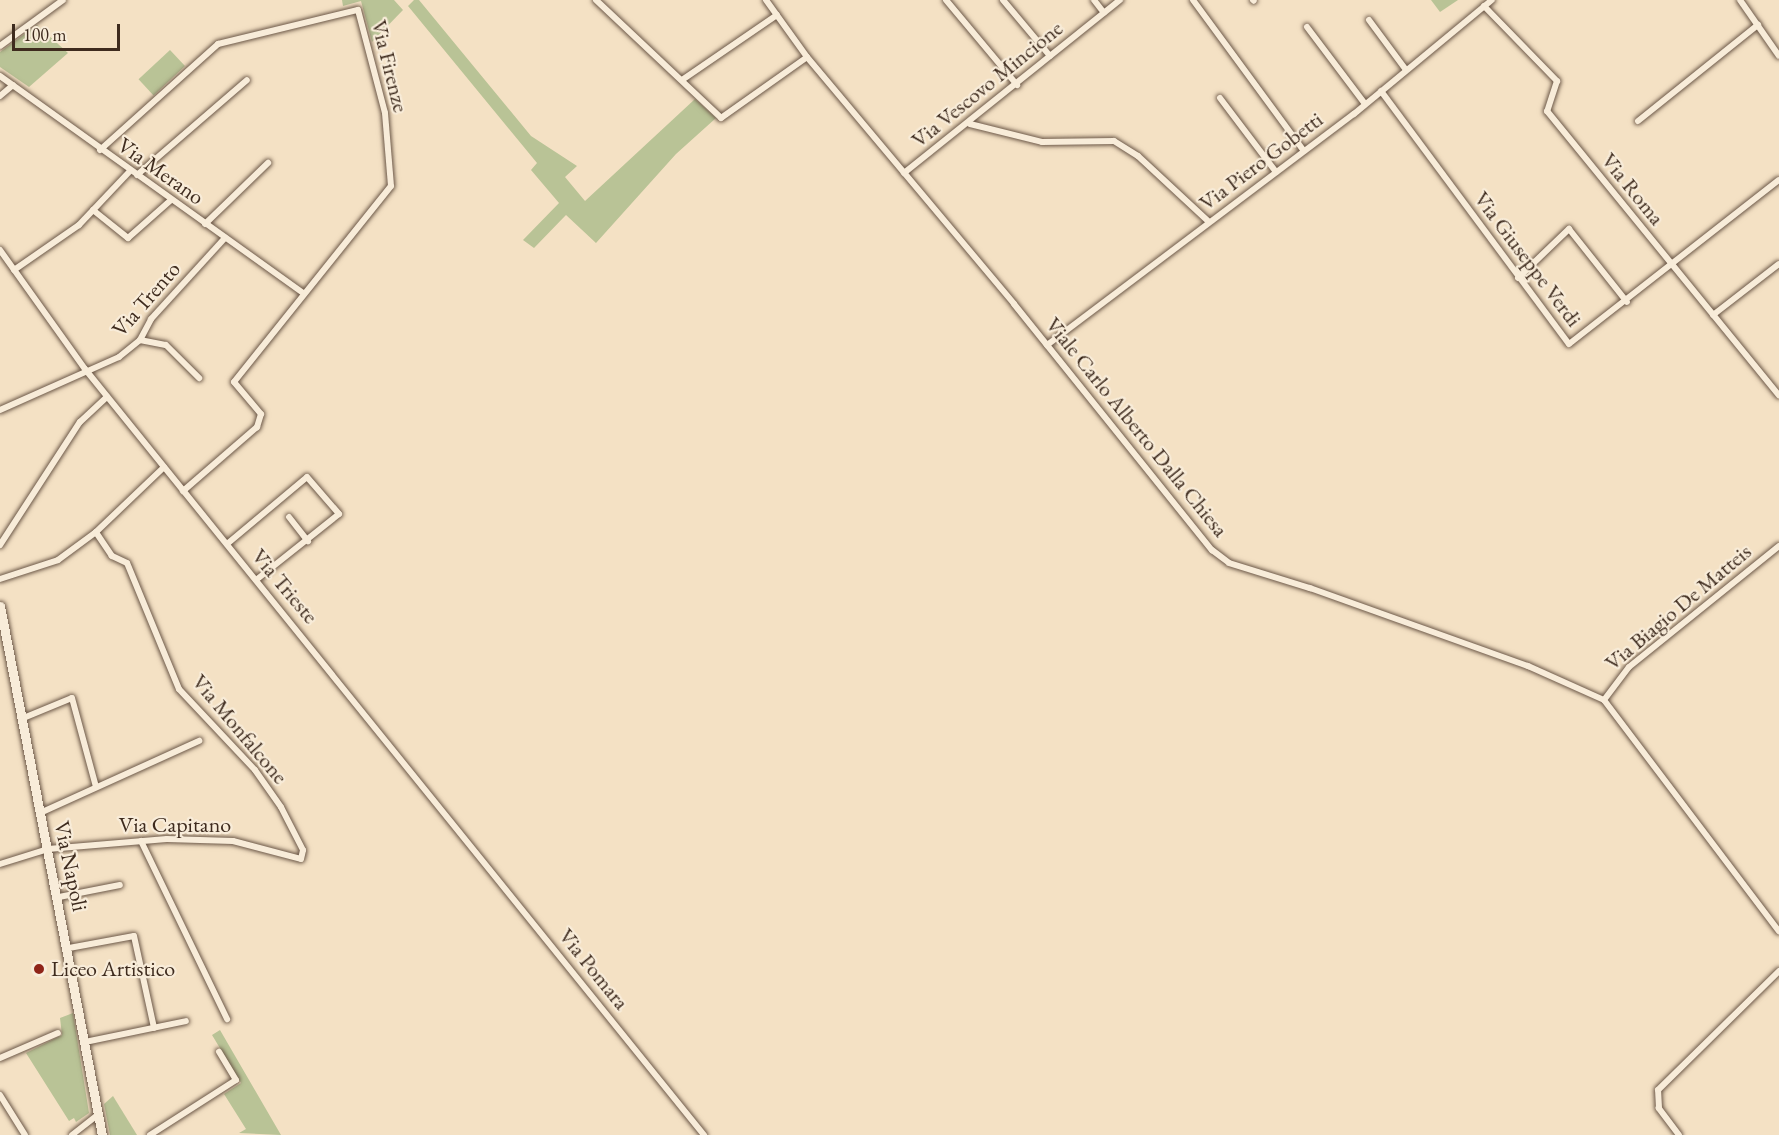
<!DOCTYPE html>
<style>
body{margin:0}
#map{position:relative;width:1779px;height:1135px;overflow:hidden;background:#f4e1c4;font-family:"EB Garamond",serif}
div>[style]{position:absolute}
.green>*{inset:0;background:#b9c396;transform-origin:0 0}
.roads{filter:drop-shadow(0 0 2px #6c5848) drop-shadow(0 0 2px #6c5848)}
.street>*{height:6px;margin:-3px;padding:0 3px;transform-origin:3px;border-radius:3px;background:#f8ecd9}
.secondary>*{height:9px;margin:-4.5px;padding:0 4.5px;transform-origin:4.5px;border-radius:4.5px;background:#f8ecd9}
.dots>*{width:16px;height:16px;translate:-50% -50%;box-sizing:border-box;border:3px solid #f8ecd9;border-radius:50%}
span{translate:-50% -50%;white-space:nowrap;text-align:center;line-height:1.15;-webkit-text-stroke:4.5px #f8ecd9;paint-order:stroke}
.street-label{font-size:22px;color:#3e2b1e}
.poi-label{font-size:22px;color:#3e2b1e}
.left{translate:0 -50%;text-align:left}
.scale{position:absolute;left:12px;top:24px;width:108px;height:27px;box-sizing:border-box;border:3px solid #3e2b1e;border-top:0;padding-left:8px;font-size:18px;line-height:21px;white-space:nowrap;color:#3e2b1e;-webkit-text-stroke:4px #f8ecd9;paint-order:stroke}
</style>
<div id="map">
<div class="green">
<div style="clip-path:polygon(342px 0,394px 0,403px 10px,372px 42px,361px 1px,343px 6px)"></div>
<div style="clip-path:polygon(414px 0,419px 0,531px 136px,577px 166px,565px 177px,585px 201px,695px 99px,716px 118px,676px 154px,596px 243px,566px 215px,534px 248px,523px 240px,559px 203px,531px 170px,537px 163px,408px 6px)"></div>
<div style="clip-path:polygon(1431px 0,1458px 0,1440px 12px)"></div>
<div style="clip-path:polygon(37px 25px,68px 53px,29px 87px,0 67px,0 52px)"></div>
<div style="left:170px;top:50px;width:22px;height:43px;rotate:47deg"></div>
<div style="clip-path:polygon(73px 1013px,89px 1113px,76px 1122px,74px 1118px,69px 1121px,26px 1053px,62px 1035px,60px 1018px)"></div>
<div style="clip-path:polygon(220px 1030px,281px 1135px,239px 1133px,246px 1129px,224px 1094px,241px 1083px,212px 1035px)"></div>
<div style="clip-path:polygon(113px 1096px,137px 1135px,110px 1135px,104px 1104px)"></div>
</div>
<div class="roads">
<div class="street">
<div style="left:596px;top:0;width:172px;rotate:43.3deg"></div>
<div style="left:721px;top:118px;width:105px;rotate:-35.3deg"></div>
<div style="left:766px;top:0;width:70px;rotate:54.3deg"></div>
<div style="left:807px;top:57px;width:322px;rotate:50deg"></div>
<div style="left:1014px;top:304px;width:316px;rotate:51.2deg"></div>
<div style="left:1212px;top:550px;width:21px;rotate:37deg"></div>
<div style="left:1229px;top:563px;width:85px;rotate:17.2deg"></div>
<div style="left:1310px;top:588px;width:232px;rotate:19.7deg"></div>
<div style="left:1528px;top:666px;width:83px;rotate:24.1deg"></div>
<div style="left:1604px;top:700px;width:290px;rotate:52.9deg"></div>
<div style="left:946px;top:0;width:111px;rotate:50.1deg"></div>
<div style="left:1003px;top:0;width:73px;rotate:50deg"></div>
<div style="left:1094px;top:0;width:16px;rotate:52deg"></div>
<div style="left:1193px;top:0;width:187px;rotate:53.7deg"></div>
<div style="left:1253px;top:0;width:1px;rotate:45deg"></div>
<div style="left:1740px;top:0;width:68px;rotate:55.1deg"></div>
<div style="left:1484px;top:6px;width:105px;rotate:45.8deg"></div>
<div style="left:1557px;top:81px;width:32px;rotate:108deg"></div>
<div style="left:1547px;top:111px;width:367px;rotate:50.8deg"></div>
<div style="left:1369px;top:20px;width:62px;rotate:53.5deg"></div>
<div style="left:1307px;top:27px;width:96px;rotate:53deg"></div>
<div style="left:0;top:46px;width:78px;rotate:-36.1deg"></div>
<div style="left:0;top:76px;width:373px;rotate:35.6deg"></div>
<div style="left:682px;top:80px;width:115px;rotate:-34.4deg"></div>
<div style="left:1381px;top:91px;width:315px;rotate:53.4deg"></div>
<div style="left:1569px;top:344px;width:266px;rotate:-38deg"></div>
<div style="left:0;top:96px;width:17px;rotate:-40deg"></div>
<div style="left:1220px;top:98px;width:93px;rotate:52.9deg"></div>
<div style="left:1638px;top:121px;width:154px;rotate:-38.7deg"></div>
<div style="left:970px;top:124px;width:74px;rotate:14deg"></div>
<div style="left:1042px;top:142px;width:72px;rotate:-0.8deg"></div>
<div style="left:1114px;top:141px;width:28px;rotate:32deg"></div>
<div style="left:1138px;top:156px;width:97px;rotate:42.9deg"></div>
<div style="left:100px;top:150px;width:159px;rotate:-41.9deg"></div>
<div style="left:218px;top:44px;width:144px;rotate:-13.7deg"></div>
<div style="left:358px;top:10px;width:106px;rotate:75.3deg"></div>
<div style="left:385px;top:113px;width:73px;rotate:85.3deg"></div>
<div style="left:391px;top:186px;width:251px;rotate:128.7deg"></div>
<div style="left:234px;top:382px;width:42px;rotate:49.8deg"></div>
<div style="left:261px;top:414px;width:14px;rotate:107deg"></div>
<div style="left:257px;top:427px;width:98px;rotate:139.1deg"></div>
<div style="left:904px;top:173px;width:277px;rotate:-38.7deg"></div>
<div style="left:137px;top:175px;width:145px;rotate:-40.8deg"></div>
<div style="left:93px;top:210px;width:45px;rotate:38.7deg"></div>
<div style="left:128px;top:238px;width:57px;rotate:-41.5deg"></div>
<div style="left:205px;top:224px;width:88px;rotate:-44.1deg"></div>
<div style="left:0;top:250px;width:146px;rotate:54.5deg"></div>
<div style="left:85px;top:369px;width:985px;rotate:51.06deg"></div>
<div style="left:14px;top:270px;width:79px;rotate:-34.7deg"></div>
<div style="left:79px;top:225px;width:74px;rotate:-46.6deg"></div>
<div style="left:1518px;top:278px;width:71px;rotate:-43.9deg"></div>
<div style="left:1569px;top:229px;width:93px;rotate:51.5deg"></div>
<div style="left:1713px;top:315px;width:83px;rotate:-37.7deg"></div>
<div style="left:140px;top:340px;width:26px;rotate:11deg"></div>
<div style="left:166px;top:345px;width:47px;rotate:45deg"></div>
<div style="left:1047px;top:345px;width:384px;rotate:-37deg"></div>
<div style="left:1354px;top:114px;width:179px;rotate:-39.6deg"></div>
<div style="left:0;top:410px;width:130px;rotate:-24deg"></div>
<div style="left:119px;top:357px;width:27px;rotate:-39deg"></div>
<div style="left:140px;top:340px;width:24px;rotate:-62deg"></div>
<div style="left:151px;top:319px;width:110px;rotate:-47.6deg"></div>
<div style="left:289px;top:517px;width:31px;rotate:52deg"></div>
<div style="left:227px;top:544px;width:104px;rotate:-39.9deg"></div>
<div style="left:307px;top:477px;width:49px;rotate:49.1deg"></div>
<div style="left:339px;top:514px;width:106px;rotate:141.5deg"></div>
<div style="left:0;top:545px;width:147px;rotate:-57deg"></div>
<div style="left:80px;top:422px;width:37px;rotate:-43deg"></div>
<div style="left:0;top:579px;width:61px;rotate:-18.1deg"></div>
<div style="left:58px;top:560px;width:47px;rotate:-36.4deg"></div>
<div style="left:96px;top:532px;width:94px;rotate:-43.7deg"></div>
<div style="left:1604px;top:700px;width:41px;rotate:-52.9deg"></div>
<div style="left:1629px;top:667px;width:193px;rotate:-38.9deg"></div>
<div style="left:21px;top:719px;width:55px;rotate:-22.4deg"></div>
<div style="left:72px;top:698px;width:92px;rotate:74.9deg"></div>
<div style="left:40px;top:813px;width:175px;rotate:-24.4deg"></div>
<div style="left:141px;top:841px;width:198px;rotate:64.2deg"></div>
<div style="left:0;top:864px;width:50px;rotate:-17.4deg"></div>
<div style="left:48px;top:849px;width:119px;rotate:-4.8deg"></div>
<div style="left:167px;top:839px;width:66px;rotate:1.7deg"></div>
<div style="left:233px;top:841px;width:70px;rotate:14.8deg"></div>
<div style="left:301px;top:859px;width:9px;rotate:-77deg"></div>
<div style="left:303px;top:850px;width:48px;rotate:-117.1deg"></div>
<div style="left:281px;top:807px;width:45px;rotate:-125.1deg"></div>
<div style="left:255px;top:770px;width:111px;rotate:-133.2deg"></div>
<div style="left:179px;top:689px;width:136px;rotate:-112.4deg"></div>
<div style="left:127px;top:563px;width:17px;rotate:-155deg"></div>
<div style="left:112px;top:556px;width:29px;rotate:-124deg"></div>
<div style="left:59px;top:897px;width:62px;rotate:-11.1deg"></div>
<div style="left:69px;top:948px;width:66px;rotate:-10.5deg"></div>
<div style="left:134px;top:936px;width:94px;rotate:77.7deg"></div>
<div style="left:85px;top:1042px;width:103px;rotate:-11.7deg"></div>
<div style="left:0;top:1058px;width:63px;rotate:-23.3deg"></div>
<div style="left:0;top:1095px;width:47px;rotate:58deg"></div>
<div style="left:72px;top:1135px;width:33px;rotate:-38deg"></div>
<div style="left:150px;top:1135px;width:102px;rotate:-32.6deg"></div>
<div style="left:236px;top:1080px;width:33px;rotate:-121deg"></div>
<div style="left:1679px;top:1135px;width:34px;rotate:-127deg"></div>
<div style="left:1659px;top:1108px;width:18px;rotate:-93deg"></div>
<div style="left:1658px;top:1090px;width:170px;rotate:-44.5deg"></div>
</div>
<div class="secondary">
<div style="left:0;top:606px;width:539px;rotate:79.09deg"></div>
</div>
</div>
<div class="dots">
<div style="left:39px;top:969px;background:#8f2418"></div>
</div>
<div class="street-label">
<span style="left:390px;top:66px;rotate:76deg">Via Firenze</span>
<span style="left:987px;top:84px;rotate:-39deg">Via Vescovo Mincione</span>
<span style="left:1261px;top:161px;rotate:-37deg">Via Piero Gobetti</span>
<span style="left:161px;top:171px;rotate:35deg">Via Merano</span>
<span style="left:1633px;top:189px;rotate:51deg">Via Roma</span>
<span style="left:1528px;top:259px;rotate:53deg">Via Giuseppe Verdi</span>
<span style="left:146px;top:299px;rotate:-49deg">Via Trento</span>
<span style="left:1137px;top:427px;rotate:51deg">Viale Carlo Alberto Dalla Chiesa</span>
<span style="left:285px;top:586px;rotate:50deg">Via Trieste</span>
<span style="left:1678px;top:607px;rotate:-40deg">Via Biagio De Matteis</span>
<span style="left:240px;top:729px;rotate:50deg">Via Monfalcone</span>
<span style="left:175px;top:825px">Via Capitano</span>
<span style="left:71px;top:866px;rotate:78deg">Via Napoli</span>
<span style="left:594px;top:969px;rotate:51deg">Via Pomara</span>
</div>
<div class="poi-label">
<span class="left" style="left:51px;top:969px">Liceo Artistico</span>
</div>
<div class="scale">100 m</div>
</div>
